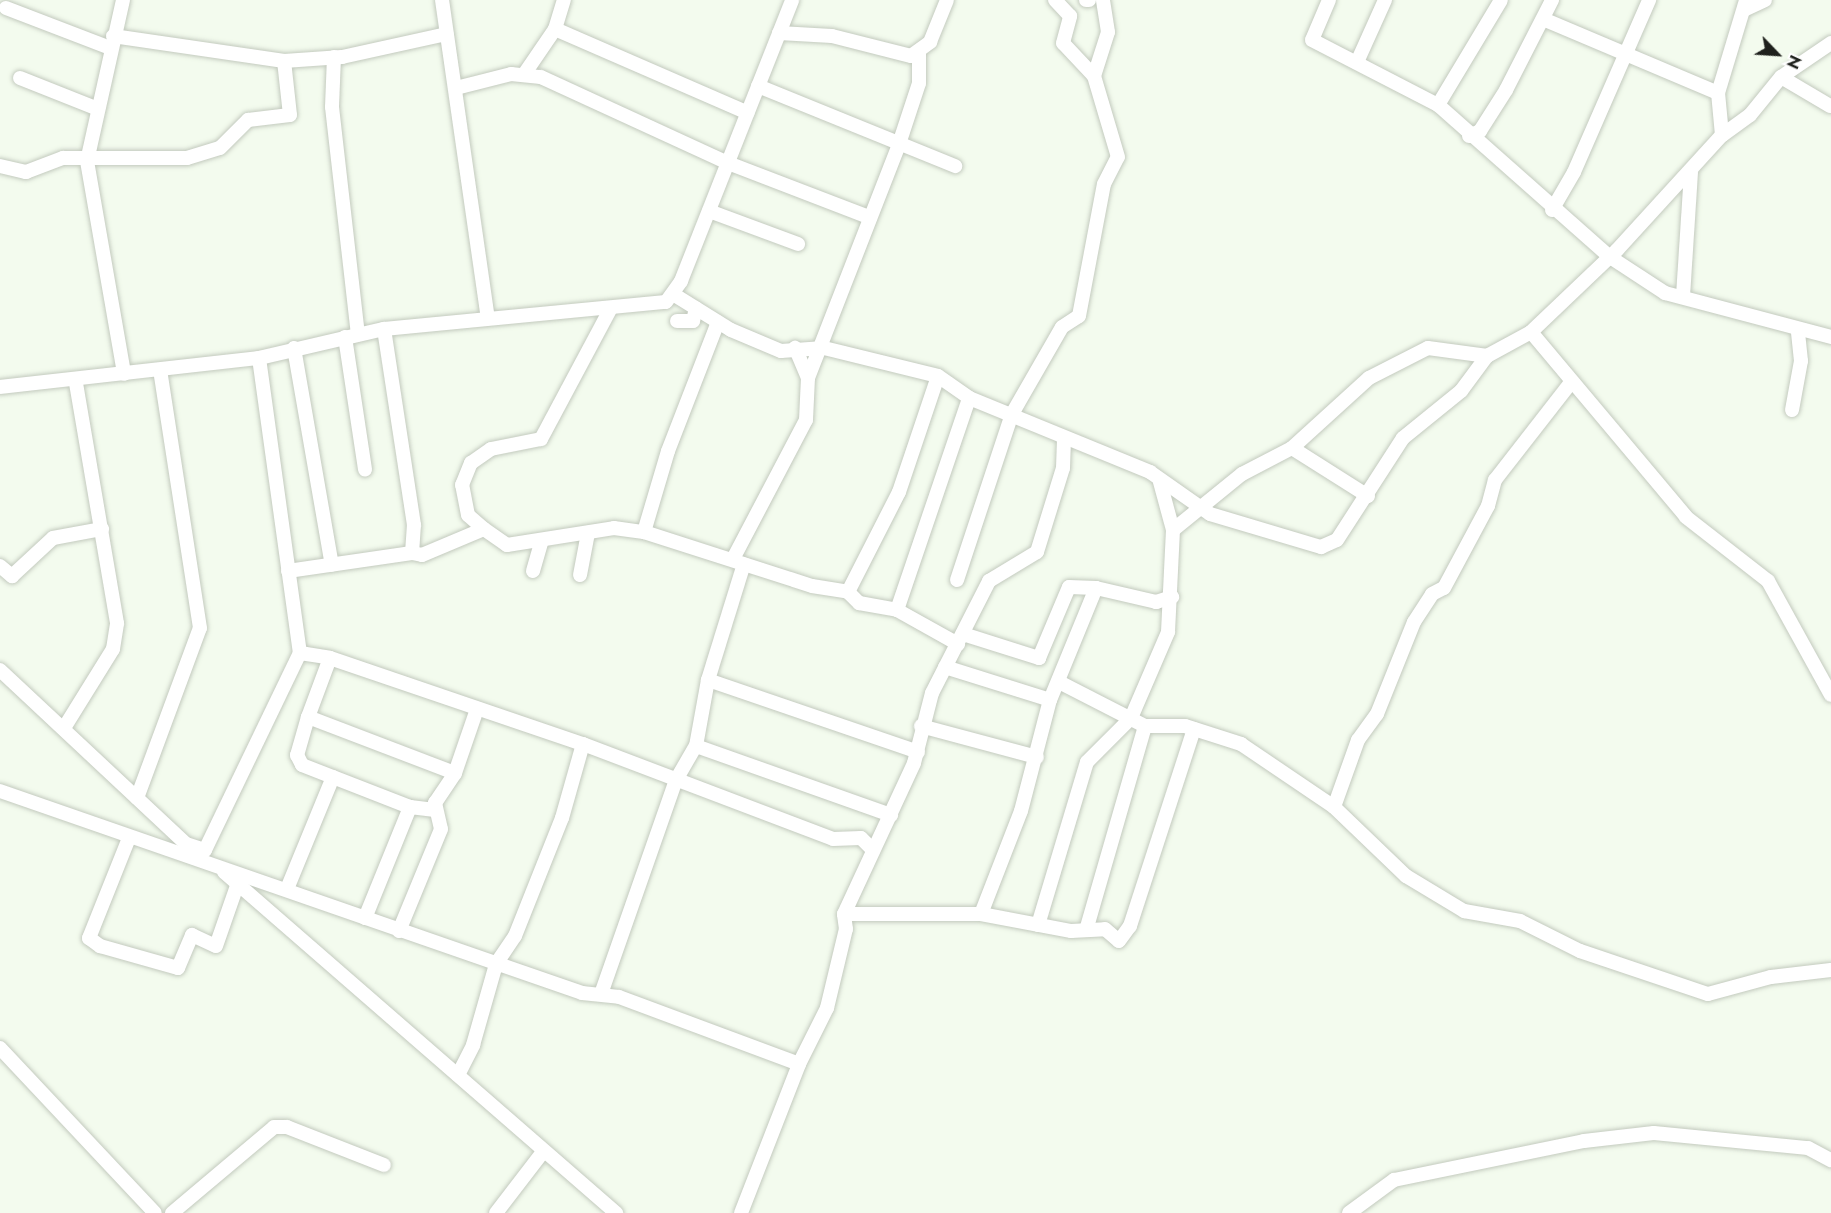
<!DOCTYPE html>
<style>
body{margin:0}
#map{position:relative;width:1831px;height:1213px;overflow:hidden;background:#f3fbee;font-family:Jost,sans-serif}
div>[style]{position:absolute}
.roads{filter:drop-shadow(0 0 2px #c3cabe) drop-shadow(0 0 2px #c3cabe)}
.minor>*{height:14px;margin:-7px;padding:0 7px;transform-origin:7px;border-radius:7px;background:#fff}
span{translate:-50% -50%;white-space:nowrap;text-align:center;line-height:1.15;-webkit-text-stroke:6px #fff;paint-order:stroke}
.north{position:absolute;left:1747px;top:24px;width:60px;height:60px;-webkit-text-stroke:4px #fff;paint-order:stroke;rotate:115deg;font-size:16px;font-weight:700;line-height:24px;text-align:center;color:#1f211d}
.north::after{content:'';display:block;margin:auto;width:21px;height:27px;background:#1f211d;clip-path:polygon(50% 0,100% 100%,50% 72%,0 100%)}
</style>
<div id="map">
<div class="roads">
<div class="minor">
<div style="left:123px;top:0;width:165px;rotate:102.6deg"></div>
<div style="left:87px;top:161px;width:216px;rotate:80.1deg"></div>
<div style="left:442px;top:0;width:321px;rotate:81.8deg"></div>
<div style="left:1086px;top:0;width:3px"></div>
<div style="left:1329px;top:0;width:43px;rotate:113deg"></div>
<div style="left:1312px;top:40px;width:142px;rotate:27.3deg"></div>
<div style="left:1438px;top:105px;width:230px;rotate:41.5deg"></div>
<div style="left:1610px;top:257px;width:66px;rotate:33.2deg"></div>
<div style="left:1665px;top:293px;width:172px;rotate:14.8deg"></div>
<div style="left:6px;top:8px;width:111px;rotate:21deg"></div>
<div style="left:1744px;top:10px;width:23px;rotate:-25deg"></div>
<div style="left:1543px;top:19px;width:190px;rotate:22.9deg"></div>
<div style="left:555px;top:29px;width:210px;rotate:23.5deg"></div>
<div style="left:779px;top:33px;width:53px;rotate:3.2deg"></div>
<div style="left:832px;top:36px;width:81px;rotate:14.2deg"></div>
<div style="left:911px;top:56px;width:24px;rotate:-36deg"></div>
<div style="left:930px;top:42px;width:45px;rotate:-68deg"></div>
<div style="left:113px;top:36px;width:173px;rotate:8.3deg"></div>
<div style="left:284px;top:61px;width:58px;rotate:-3.9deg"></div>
<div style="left:342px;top:57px;width:107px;rotate:-12.4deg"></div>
<div style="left:1831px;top:43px;width:60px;rotate:145.8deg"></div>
<div style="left:1781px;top:77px;width:49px;rotate:129.2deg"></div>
<div style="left:1750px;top:115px;width:34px;rotate:144deg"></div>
<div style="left:1722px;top:135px;width:156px;rotate:132.4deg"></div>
<div style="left:1617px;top:250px;width:119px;rotate:136.4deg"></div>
<div style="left:1531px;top:332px;width:241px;rotate:50deg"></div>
<div style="left:1686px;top:517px;width:104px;rotate:38deg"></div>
<div style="left:1768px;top:581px;width:130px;rotate:61.1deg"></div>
<div style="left:334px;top:57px;width:50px;rotate:92.3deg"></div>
<div style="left:332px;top:107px;width:229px;rotate:83.5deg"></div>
<div style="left:1358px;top:60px;width:66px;rotate:-65.8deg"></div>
<div style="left:525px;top:73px;width:53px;rotate:-55.7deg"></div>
<div style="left:555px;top:29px;width:30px;rotate:-73deg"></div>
<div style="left:1094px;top:76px;width:46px;rotate:-72.3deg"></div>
<div style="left:1108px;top:32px;width:32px;rotate:-99deg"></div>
<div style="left:1781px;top:77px;width:57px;rotate:30.6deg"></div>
<div style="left:20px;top:78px;width:84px;rotate:21.7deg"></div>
<div style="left:758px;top:86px;width:213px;rotate:22.1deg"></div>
<div style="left:456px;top:88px;width:57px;rotate:-14.3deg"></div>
<div style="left:511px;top:74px;width:30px;rotate:6deg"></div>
<div style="left:541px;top:77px;width:206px;rotate:24.7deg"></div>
<div style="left:728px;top:163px;width:151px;rotate:21deg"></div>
<div style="left:1438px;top:105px;width:122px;rotate:-59deg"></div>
<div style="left:1722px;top:135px;width:42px;rotate:-95.4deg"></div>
<div style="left:1718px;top:93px;width:97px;rotate:-73.2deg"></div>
<div style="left:1469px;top:136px;width:12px;rotate:-24deg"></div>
<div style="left:1480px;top:131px;width:49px;rotate:-57.6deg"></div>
<div style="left:1506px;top:90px;width:101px;rotate:-62.9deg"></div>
<div style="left:0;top:166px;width:27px;rotate:13deg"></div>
<div style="left:26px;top:172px;width:40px;rotate:-21deg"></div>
<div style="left:63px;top:158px;width:124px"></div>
<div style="left:187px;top:158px;width:34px;rotate:-17deg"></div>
<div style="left:220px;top:148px;width:40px;rotate:-45deg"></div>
<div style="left:248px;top:120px;width:42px;rotate:-6.8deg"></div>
<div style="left:290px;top:115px;width:54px;rotate:-96.3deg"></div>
<div style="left:1552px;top:210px;width:44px;rotate:-59.9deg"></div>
<div style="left:1574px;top:172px;width:188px;rotate:-66.4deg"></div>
<div style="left:709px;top:211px;width:95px;rotate:20.3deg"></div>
<div style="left:673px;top:294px;width:68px;rotate:31.8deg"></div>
<div style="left:731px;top:330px;width:54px;rotate:22.8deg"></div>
<div style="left:781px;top:351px;width:43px;rotate:-4deg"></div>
<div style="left:824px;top:348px;width:117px;rotate:13.8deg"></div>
<div style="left:938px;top:376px;width:38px;rotate:35deg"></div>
<div style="left:969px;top:398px;width:196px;rotate:22.2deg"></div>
<div style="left:1150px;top:472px;width:73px;rotate:35deg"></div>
<div style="left:1210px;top:514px;width:116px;rotate:16.6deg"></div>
<div style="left:1321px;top:547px;width:17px;rotate:-24deg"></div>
<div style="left:1337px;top:540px;width:121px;rotate:-57.1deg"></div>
<div style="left:1403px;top:438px;width:75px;rotate:-39deg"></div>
<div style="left:1461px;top:391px;width:44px;rotate:-53.4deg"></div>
<div style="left:1683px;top:296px;width:124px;rotate:-86.3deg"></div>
<div style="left:677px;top:321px;width:16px"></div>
<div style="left:693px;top:321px;width:13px;rotate:-77deg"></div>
<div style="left:345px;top:337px;width:134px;rotate:81.4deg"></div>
<div style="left:294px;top:348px;width:220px;rotate:80.1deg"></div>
<div style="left:259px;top:358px;width:298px;rotate:82.1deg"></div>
<div style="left:808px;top:378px;width:251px;rotate:-68.7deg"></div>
<div style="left:899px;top:144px;width:64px;rotate:-71.8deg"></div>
<div style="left:919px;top:83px;width:29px;rotate:-90deg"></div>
<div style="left:0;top:387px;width:261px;rotate:-6.4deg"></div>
<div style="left:259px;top:358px;width:128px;rotate:-13.1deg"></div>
<div style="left:384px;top:329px;width:283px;rotate:-5.5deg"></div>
<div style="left:666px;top:302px;width:26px;rotate:-54deg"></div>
<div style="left:681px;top:281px;width:302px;rotate:-68.4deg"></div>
<div style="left:1792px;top:410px;width:50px;rotate:-79.6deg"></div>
<div style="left:1801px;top:361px;width:31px;rotate:-96deg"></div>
<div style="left:1292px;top:448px;width:90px;rotate:32.3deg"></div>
<div style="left:484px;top:529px;width:28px;rotate:35deg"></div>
<div style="left:507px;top:545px;width:108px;rotate:-9deg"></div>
<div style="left:614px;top:528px;width:30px;rotate:8deg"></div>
<div style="left:644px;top:532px;width:176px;rotate:17.8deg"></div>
<div style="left:812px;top:586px;width:36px;rotate:9deg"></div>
<div style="left:848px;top:592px;width:16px;rotate:45deg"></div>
<div style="left:859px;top:603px;width:39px;rotate:10deg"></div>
<div style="left:897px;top:610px;width:70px;rotate:29.1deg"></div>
<div style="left:1173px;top:530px;width:89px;rotate:-39.1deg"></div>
<div style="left:1242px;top:474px;width:56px;rotate:-27.5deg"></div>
<div style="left:1292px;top:448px;width:104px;rotate:-42.3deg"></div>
<div style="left:1369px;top:378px;width:66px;rotate:-27deg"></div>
<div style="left:1428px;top:348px;width:60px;rotate:7.7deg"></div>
<div style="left:1487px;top:356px;width:50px;rotate:-28.6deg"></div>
<div style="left:644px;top:532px;width:84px;rotate:-73.5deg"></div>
<div style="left:668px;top:451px;width:138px;rotate:-68.8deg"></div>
<div style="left:412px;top:553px;width:10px;rotate:11deg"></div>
<div style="left:422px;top:555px;width:67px;rotate:-22.8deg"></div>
<div style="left:484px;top:529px;width:21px;rotate:-139deg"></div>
<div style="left:468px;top:515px;width:31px;rotate:-101deg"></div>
<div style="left:462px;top:485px;width:24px;rotate:-68deg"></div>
<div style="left:471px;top:463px;width:24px;rotate:-35deg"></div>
<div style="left:491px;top:449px;width:51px;rotate:-11.3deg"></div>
<div style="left:541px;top:439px;width:146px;rotate:-61.9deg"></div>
<div style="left:733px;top:559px;width:157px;rotate:-62.3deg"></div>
<div style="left:806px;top:420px;width:42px;rotate:-87.3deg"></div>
<div style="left:808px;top:378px;width:33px;rotate:-113deg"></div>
<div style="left:0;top:566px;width:16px;rotate:40deg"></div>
<div style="left:12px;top:576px;width:56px;rotate:-42.8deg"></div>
<div style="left:53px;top:538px;width:50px;rotate:-10.4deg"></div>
<div style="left:288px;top:571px;width:125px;rotate:-8.3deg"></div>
<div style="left:412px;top:553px;width:28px;rotate:-86deg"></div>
<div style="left:414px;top:525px;width:198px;rotate:-98.7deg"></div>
<div style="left:533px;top:571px;width:32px;rotate:-74deg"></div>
<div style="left:580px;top:575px;width:43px;rotate:-79.2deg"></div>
<div style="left:957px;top:580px;width:175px;rotate:-71.7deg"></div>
<div style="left:1012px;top:414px;width:100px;rotate:-60.1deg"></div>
<div style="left:1062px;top:327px;width:20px;rotate:-33deg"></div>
<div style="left:1079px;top:316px;width:134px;rotate:-79.3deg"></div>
<div style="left:1104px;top:184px;width:30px;rotate:-63deg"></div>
<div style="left:1118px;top:157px;width:84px;rotate:-106.5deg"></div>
<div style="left:1094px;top:76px;width:45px;rotate:-133.2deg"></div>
<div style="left:1063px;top:43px;width:28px;rotate:-75deg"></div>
<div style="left:1070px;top:16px;width:22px;rotate:-133deg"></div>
<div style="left:848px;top:592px;width:112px;rotate:-63deg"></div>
<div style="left:899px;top:492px;width:122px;rotate:-71.4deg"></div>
<div style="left:897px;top:610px;width:224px;rotate:-71.2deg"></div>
<div style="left:963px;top:634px;width:80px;rotate:17.5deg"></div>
<div style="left:1039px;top:658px;width:77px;rotate:-67.1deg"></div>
<div style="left:1069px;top:587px;width:27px;rotate:2deg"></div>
<div style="left:1096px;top:588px;width:62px;rotate:13.1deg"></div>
<div style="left:1156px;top:602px;width:17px;rotate:-17deg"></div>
<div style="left:330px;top:658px;width:63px;rotate:110.4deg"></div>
<div style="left:308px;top:717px;width:157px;rotate:20.9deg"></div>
<div style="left:945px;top:667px;width:110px;rotate:17.4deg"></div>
<div style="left:0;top:670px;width:255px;rotate:43.1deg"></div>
<div style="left:186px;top:844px;width:20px;rotate:18deg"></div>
<div style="left:205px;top:850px;width:219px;rotate:-64.3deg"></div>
<div style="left:300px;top:653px;width:30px;rotate:9deg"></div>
<div style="left:330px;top:658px;width:267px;rotate:18.8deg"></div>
<div style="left:583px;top:744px;width:267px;rotate:20.8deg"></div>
<div style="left:833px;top:839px;width:28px;rotate:-2deg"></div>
<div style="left:861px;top:838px;width:17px;rotate:45deg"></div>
<div style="left:708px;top:680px;width:222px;rotate:18.9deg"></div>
<div style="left:1059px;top:682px;width:97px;rotate:27.1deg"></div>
<div style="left:1145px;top:726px;width:40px"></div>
<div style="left:1185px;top:726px;width:59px;rotate:17.8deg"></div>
<div style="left:1241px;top:744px;width:112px;rotate:34.1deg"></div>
<div style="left:1334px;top:807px;width:100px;rotate:43.8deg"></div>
<div style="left:1406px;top:876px;width:68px;rotate:31.1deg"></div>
<div style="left:1464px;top:911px;width:57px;rotate:10.1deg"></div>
<div style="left:1520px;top:921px;width:67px;rotate:26.6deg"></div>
<div style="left:1580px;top:951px;width:135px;rotate:18.6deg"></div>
<div style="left:1708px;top:994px;width:65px;rotate:-15.1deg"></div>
<div style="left:1771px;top:977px;width:60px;rotate:-6.7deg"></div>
<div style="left:308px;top:717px;width:40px;rotate:106deg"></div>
<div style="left:297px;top:755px;width:11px;rotate:63deg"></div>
<div style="left:302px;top:765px;width:116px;rotate:21.3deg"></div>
<div style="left:410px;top:807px;width:23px;rotate:7deg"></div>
<div style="left:921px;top:726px;width:120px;rotate:15deg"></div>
<div style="left:64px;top:728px;width:93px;rotate:-58.2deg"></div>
<div style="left:113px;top:649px;width:26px;rotate:-81deg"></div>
<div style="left:117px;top:623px;width:244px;rotate:-99.7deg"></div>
<div style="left:696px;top:746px;width:207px;rotate:19.5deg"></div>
<div style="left:0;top:791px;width:616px;rotate:19.14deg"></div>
<div style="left:582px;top:993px;width:37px;rotate:6deg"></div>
<div style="left:619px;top:997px;width:192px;rotate:20.4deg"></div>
<div style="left:137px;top:798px;width:181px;rotate:-69.7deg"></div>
<div style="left:200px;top:628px;width:261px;rotate:-98.8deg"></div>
<div style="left:1334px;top:807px;width:71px;rotate:-70.3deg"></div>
<div style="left:1358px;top:740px;width:32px;rotate:-54deg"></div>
<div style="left:1377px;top:714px;width:99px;rotate:-68.1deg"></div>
<div style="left:1414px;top:622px;width:33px;rotate:-57deg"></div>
<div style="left:1432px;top:594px;width:13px;rotate:-27deg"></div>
<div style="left:1444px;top:588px;width:93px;rotate:-61.8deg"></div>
<div style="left:1488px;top:506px;width:27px;rotate:-75deg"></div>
<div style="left:1495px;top:480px;width:125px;rotate:-52.1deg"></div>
<div style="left:129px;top:838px;width:108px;rotate:111.8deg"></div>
<div style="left:89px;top:938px;width:14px;rotate:36deg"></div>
<div style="left:100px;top:946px;width:81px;rotate:15.8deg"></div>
<div style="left:178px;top:968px;width:36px;rotate:-67deg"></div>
<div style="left:192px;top:935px;width:26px;rotate:25deg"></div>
<div style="left:216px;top:946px;width:67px;rotate:-70.8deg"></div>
<div style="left:224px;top:872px;width:520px;rotate:41.02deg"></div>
<div style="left:287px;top:889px;width:121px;rotate:-67.7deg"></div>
<div style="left:844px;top:914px;width:137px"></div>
<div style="left:981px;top:914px;width:92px;rotate:10.7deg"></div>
<div style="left:1071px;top:931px;width:34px;rotate:-3deg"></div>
<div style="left:1105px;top:929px;width:18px;rotate:41deg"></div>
<div style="left:1119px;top:941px;width:19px;rotate:-54deg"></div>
<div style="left:1130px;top:926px;width:207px;rotate:-72deg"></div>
<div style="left:981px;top:914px;width:110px;rotate:-68.8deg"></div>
<div style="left:1021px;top:811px;width:115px;rotate:-75.4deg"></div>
<div style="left:1050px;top:700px;width:121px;rotate:-67.7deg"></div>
<div style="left:365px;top:918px;width:120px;rotate:-67.9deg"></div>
<div style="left:1038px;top:925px;width:170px;rotate:-73.3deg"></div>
<div style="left:1087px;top:762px;width:62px;rotate:-45deg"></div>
<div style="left:1131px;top:718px;width:94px;rotate:-66.7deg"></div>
<div style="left:1168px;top:632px;width:102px;rotate:-87.2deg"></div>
<div style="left:1173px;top:530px;width:50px;rotate:-105.2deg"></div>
<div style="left:1087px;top:927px;width:209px;rotate:-73.9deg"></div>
<div style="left:399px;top:931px;width:110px;rotate:-67.6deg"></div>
<div style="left:441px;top:829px;width:27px;rotate:-103deg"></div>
<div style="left:435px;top:803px;width:36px;rotate:-56deg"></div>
<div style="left:455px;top:773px;width:68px;rotate:-71deg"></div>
<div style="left:601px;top:994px;width:227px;rotate:-70.7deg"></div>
<div style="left:676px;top:780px;width:39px;rotate:-60deg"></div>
<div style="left:696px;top:746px;width:67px;rotate:-79.7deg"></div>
<div style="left:708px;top:680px;width:121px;rotate:-72.8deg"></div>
<div style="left:0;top:1048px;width:226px;rotate:46.8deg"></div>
<div style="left:458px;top:1075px;width:34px;rotate:-63deg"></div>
<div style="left:473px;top:1045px;width:84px;rotate:-74.1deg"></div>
<div style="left:496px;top:964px;width:34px;rotate:-56deg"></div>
<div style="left:515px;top:936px;width:127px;rotate:-68.3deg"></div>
<div style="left:562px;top:818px;width:77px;rotate:-74.2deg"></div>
<div style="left:172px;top:1213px;width:133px;rotate:-40.1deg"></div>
<div style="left:274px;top:1127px;width:13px"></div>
<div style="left:287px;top:1127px;width:104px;rotate:21.4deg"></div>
<div style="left:496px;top:1213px;width:76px;rotate:-52.5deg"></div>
<div style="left:741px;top:1213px;width:160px;rotate:-68.7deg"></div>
<div style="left:799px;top:1064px;width:63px;rotate:-63.4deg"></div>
<div style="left:827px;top:1008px;width:81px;rotate:-76.5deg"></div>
<div style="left:846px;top:929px;width:15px;rotate:-98deg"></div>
<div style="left:844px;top:914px;width:166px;rotate:-65.1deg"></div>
<div style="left:914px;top:763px;width:72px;rotate:-75.6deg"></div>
<div style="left:932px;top:693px;width:126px;rotate:-63deg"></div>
<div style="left:989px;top:581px;width:56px;rotate:-31.1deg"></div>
<div style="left:1037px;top:552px;width:88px;rotate:-72.8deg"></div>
<div style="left:1063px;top:468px;width:30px;rotate:-88deg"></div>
<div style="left:1349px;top:1213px;width:56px;rotate:-36.3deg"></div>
<div style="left:1394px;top:1180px;width:194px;rotate:-11.6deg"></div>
<div style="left:1584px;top:1141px;width:70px;rotate:-6.5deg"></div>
<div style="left:1654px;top:1133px;width:155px;rotate:5.6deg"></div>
<div style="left:1808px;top:1148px;width:26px;rotate:28deg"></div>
</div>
</div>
<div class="north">N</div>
</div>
